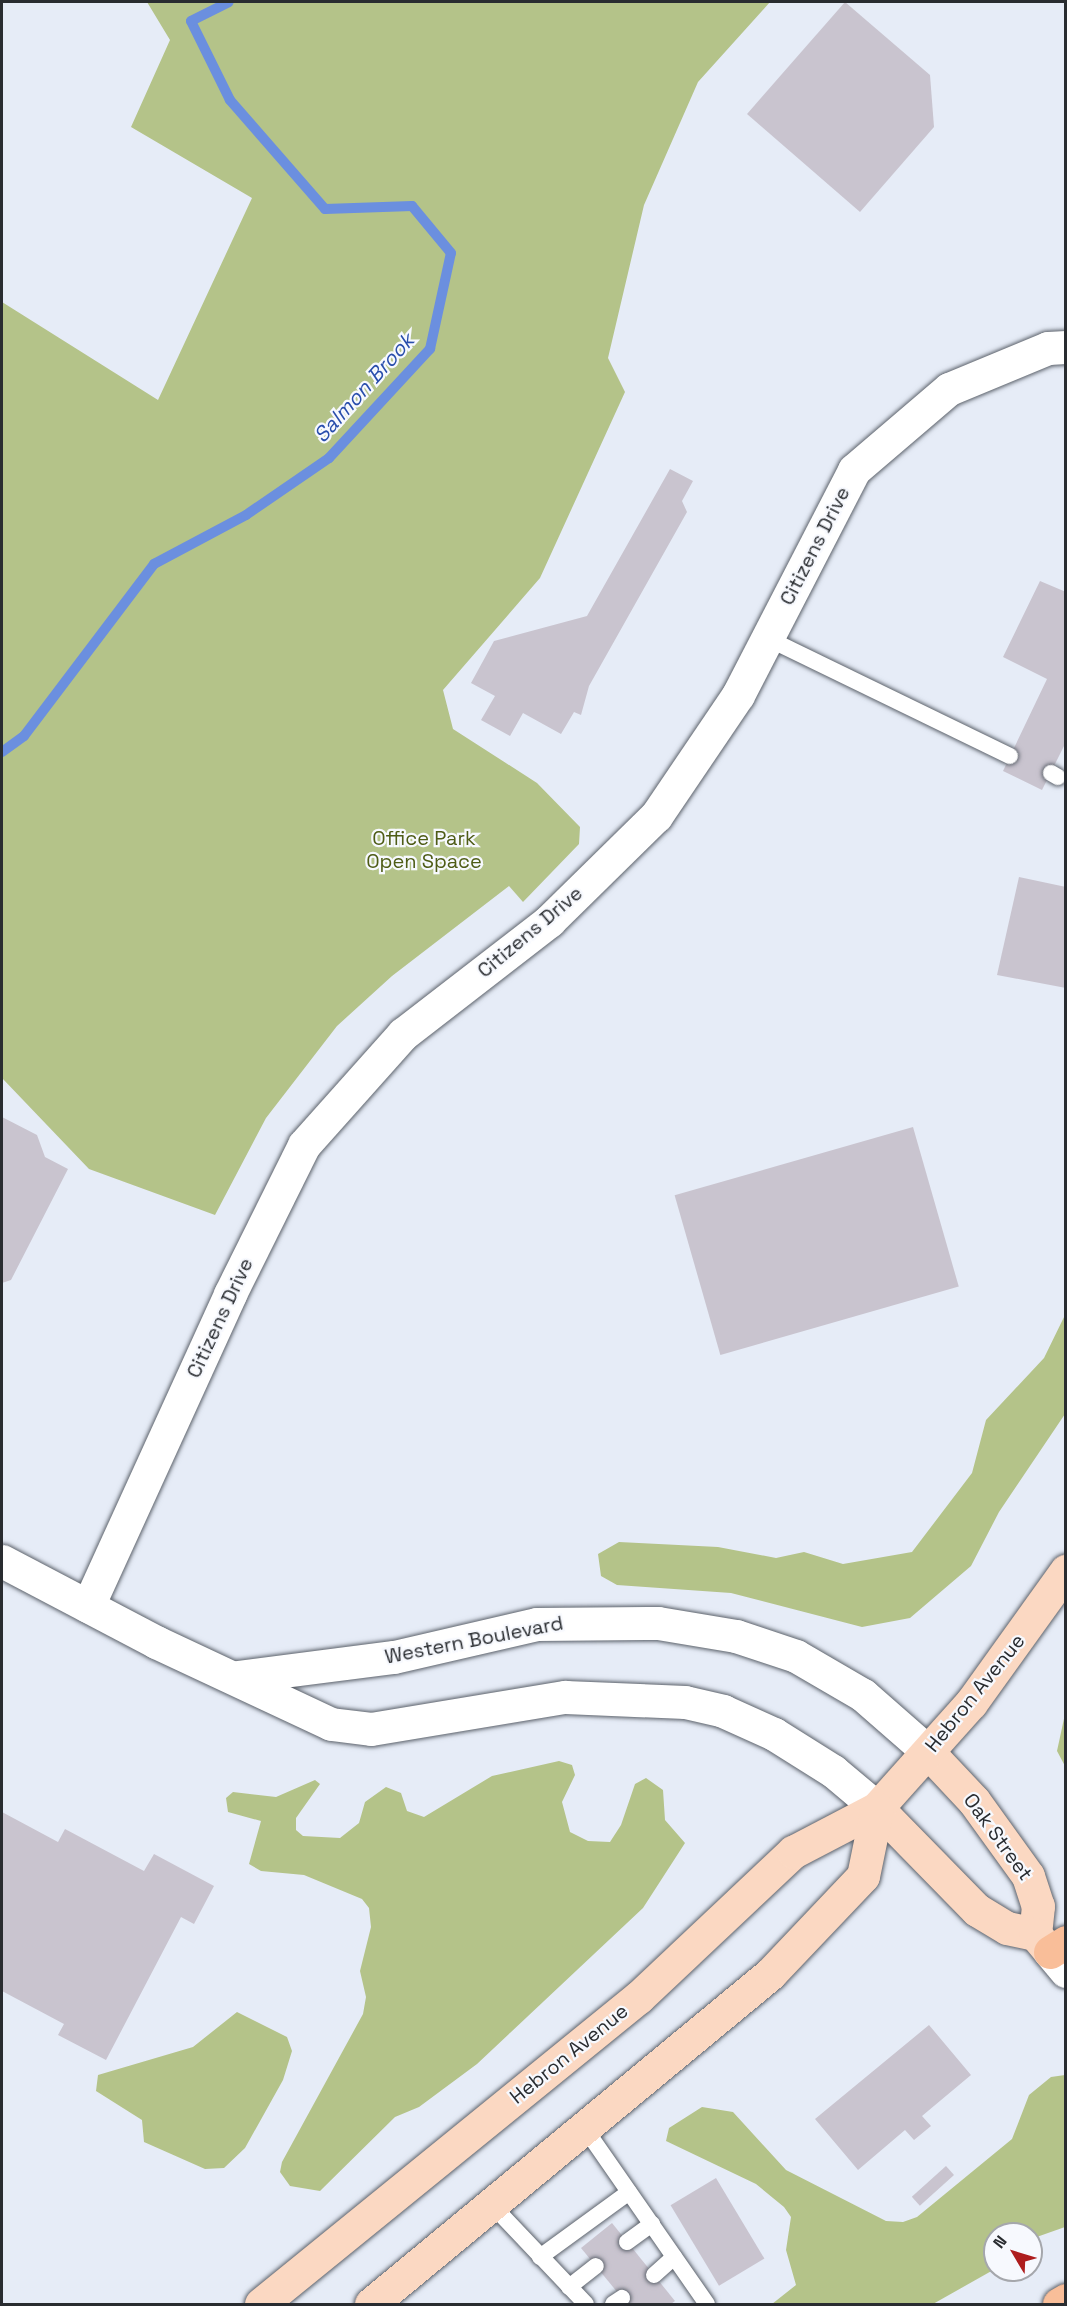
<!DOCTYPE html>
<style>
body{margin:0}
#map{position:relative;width:1067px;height:2306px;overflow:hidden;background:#e6ecf7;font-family:"Space Grotesk",sans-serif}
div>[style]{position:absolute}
.green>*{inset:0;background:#b4c389}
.stream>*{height:10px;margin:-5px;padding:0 5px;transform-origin:5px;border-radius:5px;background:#6b8fdf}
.building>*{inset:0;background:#c9c4cf;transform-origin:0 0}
.roads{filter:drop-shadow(0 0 2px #5c626b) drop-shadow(0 0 2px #5c626b)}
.service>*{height:16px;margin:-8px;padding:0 8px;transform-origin:8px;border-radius:8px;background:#fff}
.minor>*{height:33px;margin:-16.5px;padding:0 16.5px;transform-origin:16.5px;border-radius:16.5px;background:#fff}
.tertiary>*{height:33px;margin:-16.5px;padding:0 16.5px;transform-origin:16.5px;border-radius:16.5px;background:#fff}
.primary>*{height:33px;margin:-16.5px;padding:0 16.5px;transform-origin:16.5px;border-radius:16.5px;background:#fbd8c2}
.motorway>*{height:33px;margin:-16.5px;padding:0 16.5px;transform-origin:16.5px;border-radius:16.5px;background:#f9be99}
span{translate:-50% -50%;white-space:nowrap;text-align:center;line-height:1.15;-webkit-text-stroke:4.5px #f7f9fe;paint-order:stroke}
.street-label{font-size:20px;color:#292c30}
.park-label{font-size:20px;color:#4e5c16}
.water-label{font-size:21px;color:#294eac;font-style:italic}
.frame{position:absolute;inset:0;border:3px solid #292c30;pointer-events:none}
.north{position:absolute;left:983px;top:2222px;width:60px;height:60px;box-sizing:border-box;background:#f7f9fe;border:2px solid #a5a7ac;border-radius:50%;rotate:308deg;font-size:16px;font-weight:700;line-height:24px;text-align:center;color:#292c30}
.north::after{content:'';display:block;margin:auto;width:21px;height:27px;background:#ae1d1e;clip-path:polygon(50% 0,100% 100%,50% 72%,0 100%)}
</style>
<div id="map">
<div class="green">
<div style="clip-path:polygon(147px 2px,770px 2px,698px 82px,644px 205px,608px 358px,625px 392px,540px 578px,443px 690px,453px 729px,537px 783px,580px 827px,579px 844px,523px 902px,509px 886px,392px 976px,337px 1026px,266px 1118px,215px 1215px,89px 1169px,2px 1078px,2px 302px,158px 400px,252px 198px,131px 127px,170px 40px)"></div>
<div style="clip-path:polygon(1065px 1315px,1065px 1414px,999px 1512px,971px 1566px,910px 1618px,862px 1627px,731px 1593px,617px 1585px,601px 1576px,598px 1554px,619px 1542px,718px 1547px,776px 1558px,804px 1552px,843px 1564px,912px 1552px,972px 1473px,986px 1420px,1044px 1358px)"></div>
<div style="clip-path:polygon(1065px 1714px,1065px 1766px,1057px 1751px)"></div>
<div style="clip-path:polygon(559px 1761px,572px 1765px,575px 1775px,562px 1802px,570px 1832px,588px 1841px,610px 1842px,621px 1825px,635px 1784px,646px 1778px,663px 1790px,665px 1820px,685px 1843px,643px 1908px,477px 2064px,419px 2107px,395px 2117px,320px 2191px,290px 2186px,280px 2172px,282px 2162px,363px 2014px,366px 1997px,360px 1971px,371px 1927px,369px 1908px,362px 1899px,304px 1875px,261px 1871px,249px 1864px,261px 1821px,228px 1812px,226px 1798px,233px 1792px,276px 1797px,315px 1780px,320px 1784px,296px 1818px,296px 1830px,303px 1836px,340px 1838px,359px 1823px,365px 1802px,386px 1787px,401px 1793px,407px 1811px,424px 1817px,492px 1776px)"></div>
<div style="clip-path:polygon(237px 2012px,287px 2037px,292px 2051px,283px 2080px,245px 2148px,224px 2168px,205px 2169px,144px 2142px,142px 2120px,96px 2091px,98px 2075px,193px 2047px)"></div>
<div style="clip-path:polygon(1065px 2075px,1065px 2227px,1031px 2239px,1031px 2234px,995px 2234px,995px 2269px,933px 2304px,772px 2304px,796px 2285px,786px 2250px,791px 2217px,784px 2207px,756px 2184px,666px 2141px,669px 2128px,702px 2107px,733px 2112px,786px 2170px,886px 2221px,903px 2222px,917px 2217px,1012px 2139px,1029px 2095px,1051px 2077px)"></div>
</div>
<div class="stream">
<div style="left:2px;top:752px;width:27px;rotate:-36deg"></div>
<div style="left:24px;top:736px;width:216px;rotate:-52.9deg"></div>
<div style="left:154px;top:564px;width:104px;rotate:-28deg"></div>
<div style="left:246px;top:515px;width:101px;rotate:-34.5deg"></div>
<div style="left:329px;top:458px;width:149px;rotate:-47.2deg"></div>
<div style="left:430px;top:349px;width:98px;rotate:-77.7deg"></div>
<div style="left:451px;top:253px;width:61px;rotate:-129.7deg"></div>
<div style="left:412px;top:206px;width:87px;rotate:178deg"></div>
<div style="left:325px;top:209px;width:145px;rotate:-131.1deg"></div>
<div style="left:230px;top:100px;width:88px;rotate:-116.3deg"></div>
<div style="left:191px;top:21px;width:42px;rotate:-26.6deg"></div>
</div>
<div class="building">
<div style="clip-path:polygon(845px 2px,930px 75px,934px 127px,860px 212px,747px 114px)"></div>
<div style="clip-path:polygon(670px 469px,693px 481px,682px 501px,687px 512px,589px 686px,581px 715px,574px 712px,561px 734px,523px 713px,510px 736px,481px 720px,495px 696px,471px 683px,494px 641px,587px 616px)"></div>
<div style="clip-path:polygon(1040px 581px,1066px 592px,1066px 742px,1042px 790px,1003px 771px,1047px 679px,1003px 657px)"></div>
<div style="clip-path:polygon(1019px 877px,1066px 887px,1066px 988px,997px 975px)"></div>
<div style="clip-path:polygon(2px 1117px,37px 1135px,45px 1157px,68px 1169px,11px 1280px,2px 1283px)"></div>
<div style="left:913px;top:1127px;width:166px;height:248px;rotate:74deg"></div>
<div style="clip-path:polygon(2px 1812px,58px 1842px,65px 1829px,144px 1871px,154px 1854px,214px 1886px,194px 1924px,181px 1917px,106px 2060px,58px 2035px,64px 2024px,2px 1991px)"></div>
<div style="clip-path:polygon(929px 2025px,971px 2075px,922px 2116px,931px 2126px,914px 2140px,905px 2130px,858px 2170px,815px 2119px)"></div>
<div style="left:946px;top:2166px;width:12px;height:46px;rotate:48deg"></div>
<div style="left:716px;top:2178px;width:94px;height:53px;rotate:59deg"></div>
<div style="clip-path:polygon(612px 2223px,675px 2301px,671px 2304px,627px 2304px,581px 2248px)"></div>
</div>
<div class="roads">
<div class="service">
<div style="left:767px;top:638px;width:270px;rotate:25.9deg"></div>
<div style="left:1051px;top:773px;width:8px;rotate:30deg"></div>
<div style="left:586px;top:2130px;width:212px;rotate:55.2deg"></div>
<div style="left:493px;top:2206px;width:135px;rotate:46.5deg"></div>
<div style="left:627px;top:2242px;width:31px;rotate:-36deg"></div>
<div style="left:540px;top:2257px;width:110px;rotate:-36.1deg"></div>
<div style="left:654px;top:2275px;width:27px;rotate:-42deg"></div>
<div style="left:569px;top:2287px;width:34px;rotate:-38deg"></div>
<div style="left:613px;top:2304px;width:11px;rotate:-34deg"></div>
</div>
<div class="minor">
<div style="left:2px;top:1561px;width:174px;rotate:27.7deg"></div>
<div style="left:156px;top:1642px;width:193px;rotate:25.1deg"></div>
<div style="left:331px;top:1724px;width:40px;rotate:7.1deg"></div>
<div style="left:371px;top:1729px;width:197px;rotate:-9.4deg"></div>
<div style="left:565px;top:1697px;width:120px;rotate:2.4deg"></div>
<div style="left:685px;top:1702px;width:39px;rotate:13deg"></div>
<div style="left:723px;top:1711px;width:56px;rotate:24.3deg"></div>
<div style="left:774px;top:1734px;width:70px;rotate:32.1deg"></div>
<div style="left:833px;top:1771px;width:57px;rotate:40.1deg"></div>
<div style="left:88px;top:1606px;width:343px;rotate:-65.5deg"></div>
<div style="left:230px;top:1294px;width:166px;rotate:-63.6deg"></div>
<div style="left:304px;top:1145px;width:149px;rotate:-48.3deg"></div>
<div style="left:403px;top:1034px;width:185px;rotate:-37.7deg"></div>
<div style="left:549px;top:921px;width:150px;rotate:-44.5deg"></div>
<div style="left:656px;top:816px;width:146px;rotate:-55.9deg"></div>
<div style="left:738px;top:695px;width:253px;rotate:-62.7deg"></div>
<div style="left:854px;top:470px;width:125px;rotate:-40.5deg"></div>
<div style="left:949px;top:389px;width:107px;rotate:-22.5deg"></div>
<div style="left:1048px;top:348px;width:18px;rotate:-3deg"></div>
<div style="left:237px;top:1677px;width:158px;rotate:-7.3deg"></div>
<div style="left:394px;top:1657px;width:147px;rotate:-13deg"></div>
<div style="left:537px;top:1624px;width:121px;rotate:-0.5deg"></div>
<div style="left:658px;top:1623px;width:79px;rotate:9.5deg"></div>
<div style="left:736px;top:1636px;width:63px;rotate:18.4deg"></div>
<div style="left:796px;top:1656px;width:78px;rotate:30.2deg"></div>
<div style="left:863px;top:1695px;width:86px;rotate:41.2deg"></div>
</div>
<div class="tertiary">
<div style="left:1050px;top:1952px;width:25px;rotate:50deg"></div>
</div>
<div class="primary">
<div style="left:928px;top:1752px;width:67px;rotate:46.8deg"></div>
<div style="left:974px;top:1801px;width:92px;rotate:54.2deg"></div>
<div style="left:1028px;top:1876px;width:32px;rotate:72deg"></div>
<div style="left:1038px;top:1906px;width:28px;rotate:96deg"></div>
<div style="left:877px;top:1808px;width:143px;rotate:45.6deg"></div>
<div style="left:977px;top:1910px;width:35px;rotate:31deg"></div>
<div style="left:1007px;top:1928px;width:29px;rotate:12deg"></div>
<div style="left:1035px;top:1934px;width:23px;rotate:50deg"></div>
<div style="left:261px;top:2304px;width:487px;rotate:-39.1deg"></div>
<div style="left:639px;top:1997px;width:212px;rotate:-43.3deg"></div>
<div style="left:793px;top:1852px;width:95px;rotate:-27.6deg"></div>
<div style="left:877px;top:1808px;width:141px;rotate:-48.2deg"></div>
<div style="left:971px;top:1703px;width:163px;rotate:-54.3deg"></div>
<div style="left:371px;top:2304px;width:518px;rotate:-39.59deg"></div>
<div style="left:770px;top:1974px;width:135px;rotate:-46.5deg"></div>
<div style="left:863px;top:1876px;width:69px;rotate:-78.4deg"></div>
</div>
<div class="motorway">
<div style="left:1050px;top:1952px;width:19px;rotate:-32deg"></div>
<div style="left:1059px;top:2304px;width:8px;rotate:-30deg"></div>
</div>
</div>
<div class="street-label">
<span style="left:815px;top:546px;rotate:-63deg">Citizens Drive</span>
<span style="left:530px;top:932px;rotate:-40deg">Citizens Drive</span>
<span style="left:220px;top:1318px;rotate:-65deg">Citizens Drive</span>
<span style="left:474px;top:1640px;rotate:-11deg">Western Boulevard</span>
<span style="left:975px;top:1693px;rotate:-51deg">Hebron Avenue</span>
<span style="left:998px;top:1837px;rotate:54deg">Oak Street</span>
<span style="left:569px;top:2054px;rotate:-39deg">Hebron Avenue</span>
</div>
<div class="park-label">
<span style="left:424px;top:850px">Office Park<br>Open Space</span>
</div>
<div class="water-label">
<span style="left:364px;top:388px;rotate:-48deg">Salmon Brook</span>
</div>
<div class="frame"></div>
<div class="north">N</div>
</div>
